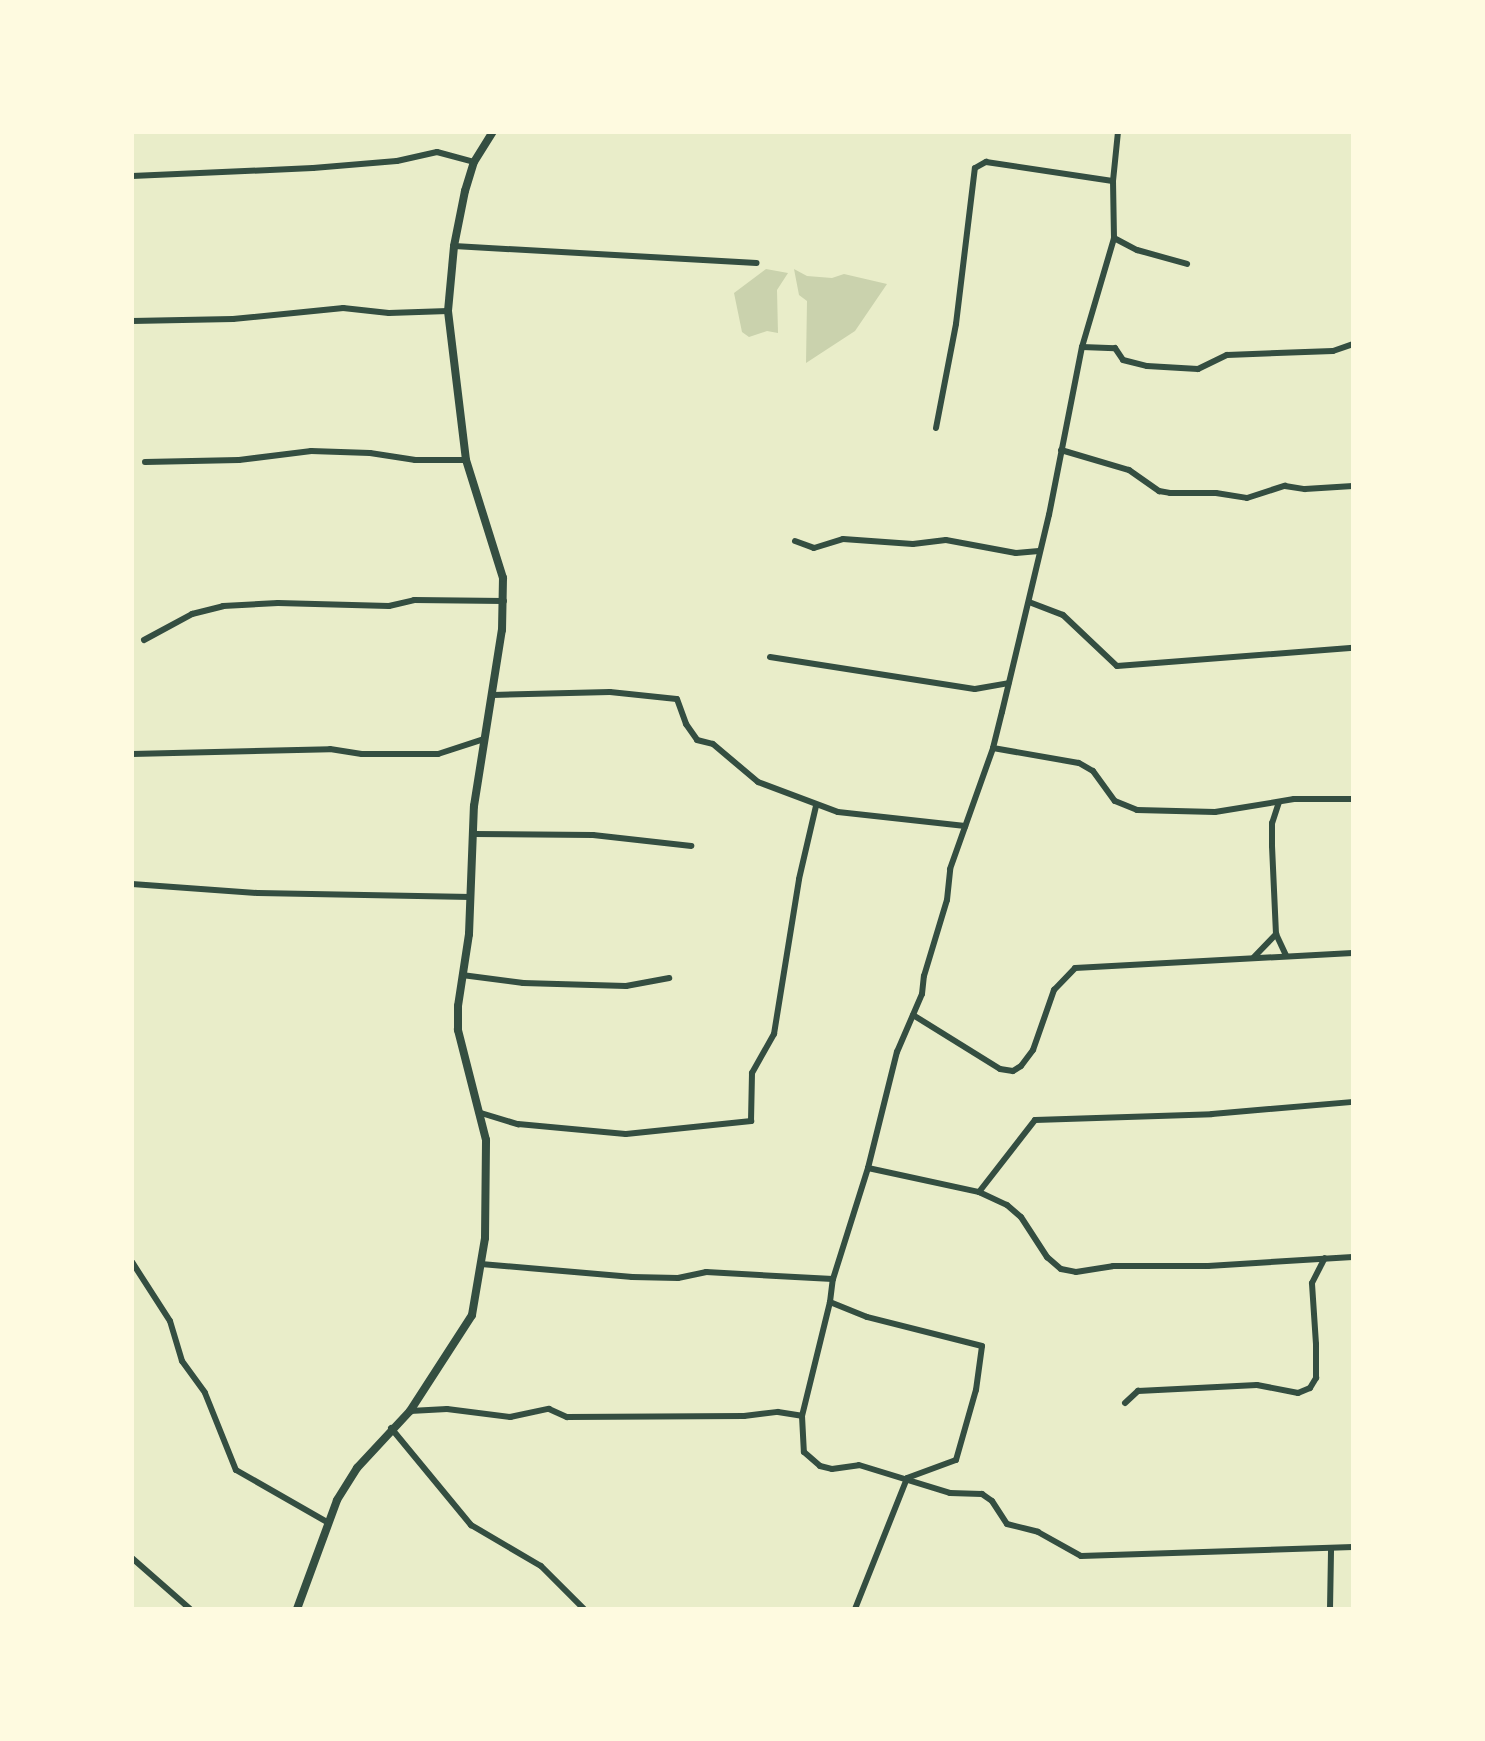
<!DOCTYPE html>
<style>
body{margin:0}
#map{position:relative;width:1485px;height:1741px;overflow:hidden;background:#e9edc9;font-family:"Varela Round",sans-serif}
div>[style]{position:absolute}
.green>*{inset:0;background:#cad2ad}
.minor>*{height:6px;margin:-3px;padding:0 3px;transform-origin:3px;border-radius:3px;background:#344e41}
.tertiary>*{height:8px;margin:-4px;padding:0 4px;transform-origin:4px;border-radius:4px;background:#344e41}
span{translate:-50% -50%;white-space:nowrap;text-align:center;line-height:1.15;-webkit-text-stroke:8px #fefae0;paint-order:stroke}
.frame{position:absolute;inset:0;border:134px solid #fefae0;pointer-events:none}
</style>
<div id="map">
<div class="green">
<div style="clip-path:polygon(766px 269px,788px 273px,777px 290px,778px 333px,767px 331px,749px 337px,742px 332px,734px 293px)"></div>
<div style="clip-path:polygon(794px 269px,807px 276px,832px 278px,844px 274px,887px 284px,855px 331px,806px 363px,807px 301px,799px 295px)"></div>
</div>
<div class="minor">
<div style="left:132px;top:176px;width:181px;rotate:-2.5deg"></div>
<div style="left:313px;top:168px;width:84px;rotate:-4.8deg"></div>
<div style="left:397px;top:161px;width:41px;rotate:-12.7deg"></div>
<div style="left:437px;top:152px;width:38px;rotate:15deg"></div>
<div style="left:1114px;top:238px;width:26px;rotate:28deg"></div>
<div style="left:1137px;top:250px;width:52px;rotate:15.6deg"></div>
<div style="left:454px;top:246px;width:303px;rotate:3.2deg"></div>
<div style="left:132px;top:321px;width:101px;rotate:-1.1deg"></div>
<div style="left:233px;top:319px;width:111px;rotate:-5.7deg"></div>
<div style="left:343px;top:308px;width:46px;rotate:6.2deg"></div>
<div style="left:389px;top:313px;width:59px;rotate:-1.9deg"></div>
<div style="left:1082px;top:347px;width:33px;rotate:2deg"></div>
<div style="left:1115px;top:348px;width:14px;rotate:56deg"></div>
<div style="left:1123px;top:360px;width:25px;rotate:14deg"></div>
<div style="left:1147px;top:366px;width:51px;rotate:3.4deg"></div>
<div style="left:1198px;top:369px;width:32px;rotate:-26deg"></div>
<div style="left:1227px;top:355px;width:106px;rotate:-2.2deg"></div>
<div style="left:1333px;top:351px;width:21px;rotate:-19deg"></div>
<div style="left:936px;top:428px;width:106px;rotate:-79.1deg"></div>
<div style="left:956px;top:324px;width:157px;rotate:-83.1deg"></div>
<div style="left:975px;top:168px;width:13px;rotate:-29deg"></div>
<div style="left:986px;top:162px;width:128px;rotate:8.5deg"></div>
<div style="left:1061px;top:450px;width:71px;rotate:16.4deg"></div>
<div style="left:1129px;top:470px;width:37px;rotate:35deg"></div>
<div style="left:1159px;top:491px;width:11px;rotate:10deg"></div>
<div style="left:1170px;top:493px;width:46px"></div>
<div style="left:1216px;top:493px;width:31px;rotate:9deg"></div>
<div style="left:1247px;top:498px;width:40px;rotate:-18deg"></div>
<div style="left:1285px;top:486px;width:20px;rotate:9deg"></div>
<div style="left:1305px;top:489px;width:48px;rotate:-3.6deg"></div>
<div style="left:145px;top:462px;width:94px;rotate:-1.2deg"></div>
<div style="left:239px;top:460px;width:73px;rotate:-7.1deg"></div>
<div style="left:311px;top:451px;width:59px;rotate:1.9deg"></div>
<div style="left:370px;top:453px;width:46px;rotate:8.8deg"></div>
<div style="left:415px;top:460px;width:51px"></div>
<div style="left:795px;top:541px;width:20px;rotate:20deg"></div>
<div style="left:814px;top:548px;width:30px;rotate:-17deg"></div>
<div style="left:843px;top:539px;width:70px;rotate:4.1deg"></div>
<div style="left:913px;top:544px;width:33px;rotate:-7deg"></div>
<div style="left:946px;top:540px;width:71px;rotate:10.5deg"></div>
<div style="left:1016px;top:553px;width:23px;rotate:-5deg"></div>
<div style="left:1029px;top:602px;width:36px;rotate:21deg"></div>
<div style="left:1063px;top:615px;width:74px;rotate:43.4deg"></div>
<div style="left:1117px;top:666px;width:237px;rotate:-4.4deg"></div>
<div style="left:144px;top:640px;width:55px;rotate:-28.4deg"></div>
<div style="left:192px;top:614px;width:32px;rotate:-14deg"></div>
<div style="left:223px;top:606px;width:55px;rotate:-3.1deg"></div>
<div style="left:278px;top:603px;width:111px;rotate:1.5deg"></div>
<div style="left:389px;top:606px;width:26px;rotate:-13deg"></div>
<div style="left:414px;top:600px;width:90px;rotate:0.6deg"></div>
<div style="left:770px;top:657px;width:207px;rotate:8.9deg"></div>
<div style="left:975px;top:689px;width:34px;rotate:-10deg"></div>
<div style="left:493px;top:695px;width:117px;rotate:-1.5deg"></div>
<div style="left:610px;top:692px;width:67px;rotate:6deg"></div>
<div style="left:677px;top:699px;width:27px;rotate:70deg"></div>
<div style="left:686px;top:724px;width:19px;rotate:55deg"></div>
<div style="left:697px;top:740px;width:16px;rotate:14deg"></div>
<div style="left:713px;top:744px;width:59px;rotate:40.2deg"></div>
<div style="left:758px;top:782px;width:85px;rotate:20.6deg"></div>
<div style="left:838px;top:812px;width:128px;rotate:6.3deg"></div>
<div style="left:993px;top:748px;width:87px;rotate:9.9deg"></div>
<div style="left:1079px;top:763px;width:16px;rotate:30deg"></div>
<div style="left:1093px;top:771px;width:37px;rotate:54deg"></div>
<div style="left:1115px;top:801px;width:24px;rotate:22deg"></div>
<div style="left:1137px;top:810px;width:78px;rotate:1.5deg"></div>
<div style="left:1215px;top:812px;width:80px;rotate:-9.3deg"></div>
<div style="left:1294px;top:799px;width:59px"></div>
<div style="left:132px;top:754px;width:198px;rotate:-1.4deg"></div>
<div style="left:330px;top:749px;width:32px;rotate:9deg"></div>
<div style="left:362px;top:754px;width:76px"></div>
<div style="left:438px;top:754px;width:48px;rotate:-18.1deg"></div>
<div style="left:1279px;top:802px;width:22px;rotate:108deg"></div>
<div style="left:1272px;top:823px;width:23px;rotate:90deg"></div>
<div style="left:1272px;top:846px;width:88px;rotate:87.4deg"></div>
<div style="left:1276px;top:934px;width:23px;rotate:65deg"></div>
<div style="left:474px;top:834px;width:119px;rotate:0.5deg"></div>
<div style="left:593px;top:835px;width:99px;rotate:6.4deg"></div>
<div style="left:132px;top:884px;width:126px;rotate:4.1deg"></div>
<div style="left:258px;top:893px;width:213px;rotate:1.1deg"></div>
<div style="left:1254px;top:957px;width:32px;rotate:-46deg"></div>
<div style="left:462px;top:975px;width:62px;rotate:7.5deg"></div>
<div style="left:523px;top:983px;width:103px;rotate:1.7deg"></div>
<div style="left:626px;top:986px;width:44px;rotate:-10.5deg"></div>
<div style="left:913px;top:1015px;width:102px;rotate:31.8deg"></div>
<div style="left:1000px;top:1069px;width:13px;rotate:9deg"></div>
<div style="left:1013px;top:1071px;width:9px;rotate:-32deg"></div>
<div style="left:1021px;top:1066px;width:20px;rotate:-53deg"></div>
<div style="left:1033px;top:1050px;width:64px;rotate:-70.7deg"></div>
<div style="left:1054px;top:990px;width:30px;rotate:-46deg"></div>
<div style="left:1075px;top:968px;width:278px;rotate:-3.1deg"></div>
<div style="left:481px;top:1113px;width:39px;rotate:17deg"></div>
<div style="left:518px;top:1124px;width:108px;rotate:5.3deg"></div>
<div style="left:626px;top:1134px;width:126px;rotate:-5.9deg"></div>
<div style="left:751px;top:1121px;width:48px;rotate:-88.8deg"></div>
<div style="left:752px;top:1073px;width:45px;rotate:-60.6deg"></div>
<div style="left:774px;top:1034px;width:157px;rotate:-80.8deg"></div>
<div style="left:799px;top:879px;width:75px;rotate:-76.9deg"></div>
<div style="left:868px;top:1168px;width:114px;rotate:12.2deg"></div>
<div style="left:979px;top:1192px;width:31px;rotate:25deg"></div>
<div style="left:1007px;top:1205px;width:18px;rotate:41deg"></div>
<div style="left:1021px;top:1217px;width:48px;rotate:57deg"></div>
<div style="left:1047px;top:1257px;width:18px;rotate:41deg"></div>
<div style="left:1061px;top:1269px;width:15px;rotate:11deg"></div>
<div style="left:1076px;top:1272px;width:37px;rotate:-9deg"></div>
<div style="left:1113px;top:1266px;width:95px"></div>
<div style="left:1208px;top:1266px;width:145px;rotate:-3.6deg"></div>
<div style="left:979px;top:1192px;width:91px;rotate:-52.1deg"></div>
<div style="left:1035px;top:1120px;width:177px;rotate:-1.9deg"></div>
<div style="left:1212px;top:1114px;width:142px;rotate:-4.9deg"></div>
<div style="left:132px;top:1262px;width:70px;rotate:57.2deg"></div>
<div style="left:170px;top:1321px;width:42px;rotate:73.3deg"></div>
<div style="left:182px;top:1361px;width:39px;rotate:54deg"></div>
<div style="left:205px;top:1393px;width:83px;rotate:68.1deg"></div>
<div style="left:236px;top:1470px;width:105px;rotate:29.7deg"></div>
<div style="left:481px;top:1264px;width:152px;rotate:4.9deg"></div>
<div style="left:632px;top:1277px;width:46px;rotate:1.2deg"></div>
<div style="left:678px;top:1278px;width:29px;rotate:-12deg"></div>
<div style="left:706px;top:1272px;width:127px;rotate:3.2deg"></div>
<div style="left:830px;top:1302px;width:117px;rotate:103.8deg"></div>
<div style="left:802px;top:1416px;width:36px;rotate:87deg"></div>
<div style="left:804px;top:1452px;width:21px;rotate:41deg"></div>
<div style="left:820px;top:1466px;width:12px;rotate:14deg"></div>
<div style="left:832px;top:1469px;width:27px;rotate:-8deg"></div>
<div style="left:859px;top:1465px;width:95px;rotate:17.1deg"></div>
<div style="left:950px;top:1493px;width:32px;rotate:2deg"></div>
<div style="left:982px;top:1494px;width:12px;rotate:35deg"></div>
<div style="left:992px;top:1501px;width:27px;rotate:57deg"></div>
<div style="left:1007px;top:1524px;width:32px;rotate:14deg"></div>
<div style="left:1038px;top:1532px;width:49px;rotate:29.2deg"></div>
<div style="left:1081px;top:1556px;width:272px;rotate:-1.9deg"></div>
<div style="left:1125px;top:1403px;width:18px;rotate:-43deg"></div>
<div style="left:1138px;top:1391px;width:119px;rotate:-2.9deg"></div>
<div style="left:1257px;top:1385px;width:42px;rotate:11deg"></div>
<div style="left:1298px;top:1393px;width:13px;rotate:-23deg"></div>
<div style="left:1310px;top:1388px;width:12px;rotate:-59deg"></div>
<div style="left:1316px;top:1378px;width:34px;rotate:-90deg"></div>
<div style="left:1316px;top:1344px;width:61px;rotate:-93.8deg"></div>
<div style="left:1312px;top:1283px;width:28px;rotate:-63deg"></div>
<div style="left:410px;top:1411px;width:37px;rotate:-3deg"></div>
<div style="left:447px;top:1409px;width:64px;rotate:7.2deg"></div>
<div style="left:510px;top:1417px;width:40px;rotate:-12deg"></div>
<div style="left:549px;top:1409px;width:20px;rotate:24deg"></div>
<div style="left:567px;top:1417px;width:177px;rotate:-0.3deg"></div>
<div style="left:744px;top:1416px;width:34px;rotate:-7deg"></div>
<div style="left:778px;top:1412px;width:24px;rotate:9deg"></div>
<div style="left:391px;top:1428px;width:126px;rotate:50.5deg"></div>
<div style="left:471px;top:1525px;width:81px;rotate:30.4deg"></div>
<div style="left:541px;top:1566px;width:61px;rotate:45deg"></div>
<div style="left:132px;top:1558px;width:77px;rotate:41.3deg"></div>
<div style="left:855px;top:1609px;width:141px;rotate:-68.3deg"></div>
<div style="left:907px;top:1478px;width:52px;rotate:-20.2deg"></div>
<div style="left:956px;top:1460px;width:73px;rotate:-74.1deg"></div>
<div style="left:976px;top:1390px;width:44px;rotate:-82.2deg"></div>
<div style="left:982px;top:1346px;width:119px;rotate:-165.8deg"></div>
<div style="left:867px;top:1317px;width:40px;rotate:-158deg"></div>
<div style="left:830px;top:1302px;width:23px;rotate:-83deg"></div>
<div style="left:833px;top:1279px;width:116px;rotate:-72.5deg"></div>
<div style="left:868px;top:1168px;width:120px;rotate:-76deg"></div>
<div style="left:897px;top:1052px;width:63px;rotate:-66.7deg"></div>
<div style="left:922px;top:994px;width:18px;rotate:-84deg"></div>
<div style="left:924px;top:976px;width:79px;rotate:-73.2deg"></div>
<div style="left:947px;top:900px;width:31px;rotate:-84deg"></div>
<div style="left:950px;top:869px;width:128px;rotate:-70.4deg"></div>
<div style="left:993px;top:748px;width:37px;rotate:-76deg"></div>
<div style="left:1002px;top:712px;width:203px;rotate:-76.6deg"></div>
<div style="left:1049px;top:515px;width:171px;rotate:-78.9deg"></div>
<div style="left:1082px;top:347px;width:114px;rotate:-73.6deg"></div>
<div style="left:1114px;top:238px;width:57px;rotate:-91deg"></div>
<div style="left:1113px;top:181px;width:49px;rotate:-84.2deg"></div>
<div style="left:1330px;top:1609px;width:60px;rotate:-89deg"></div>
</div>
<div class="tertiary">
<div style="left:297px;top:1609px;width:116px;rotate:-69.8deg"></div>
<div style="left:337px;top:1500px;width:38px;rotate:-58deg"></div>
<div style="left:357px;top:1468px;width:78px;rotate:-47.1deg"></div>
<div style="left:410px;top:1411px;width:114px;rotate:-57.1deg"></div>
<div style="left:472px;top:1315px;width:78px;rotate:-80.4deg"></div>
<div style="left:485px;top:1238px;width:98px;rotate:-89.4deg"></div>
<div style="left:486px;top:1140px;width:114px;rotate:-104.3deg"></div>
<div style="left:458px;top:1030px;width:24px;rotate:-90deg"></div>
<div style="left:458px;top:1006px;width:73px;rotate:-81.3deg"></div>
<div style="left:469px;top:934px;width:128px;rotate:-87.8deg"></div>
<div style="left:474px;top:806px;width:178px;rotate:-81deg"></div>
<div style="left:502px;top:630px;width:52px;rotate:-88.9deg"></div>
<div style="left:503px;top:578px;width:124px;rotate:-107.4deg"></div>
<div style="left:466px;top:460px;width:150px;rotate:-96.9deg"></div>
<div style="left:448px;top:311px;width:65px;rotate:-84.7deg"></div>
<div style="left:454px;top:246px;width:56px;rotate:-78.7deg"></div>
<div style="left:465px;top:191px;width:30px;rotate:-73deg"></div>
<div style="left:474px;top:162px;width:36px;rotate:-58deg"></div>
</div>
<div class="frame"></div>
</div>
